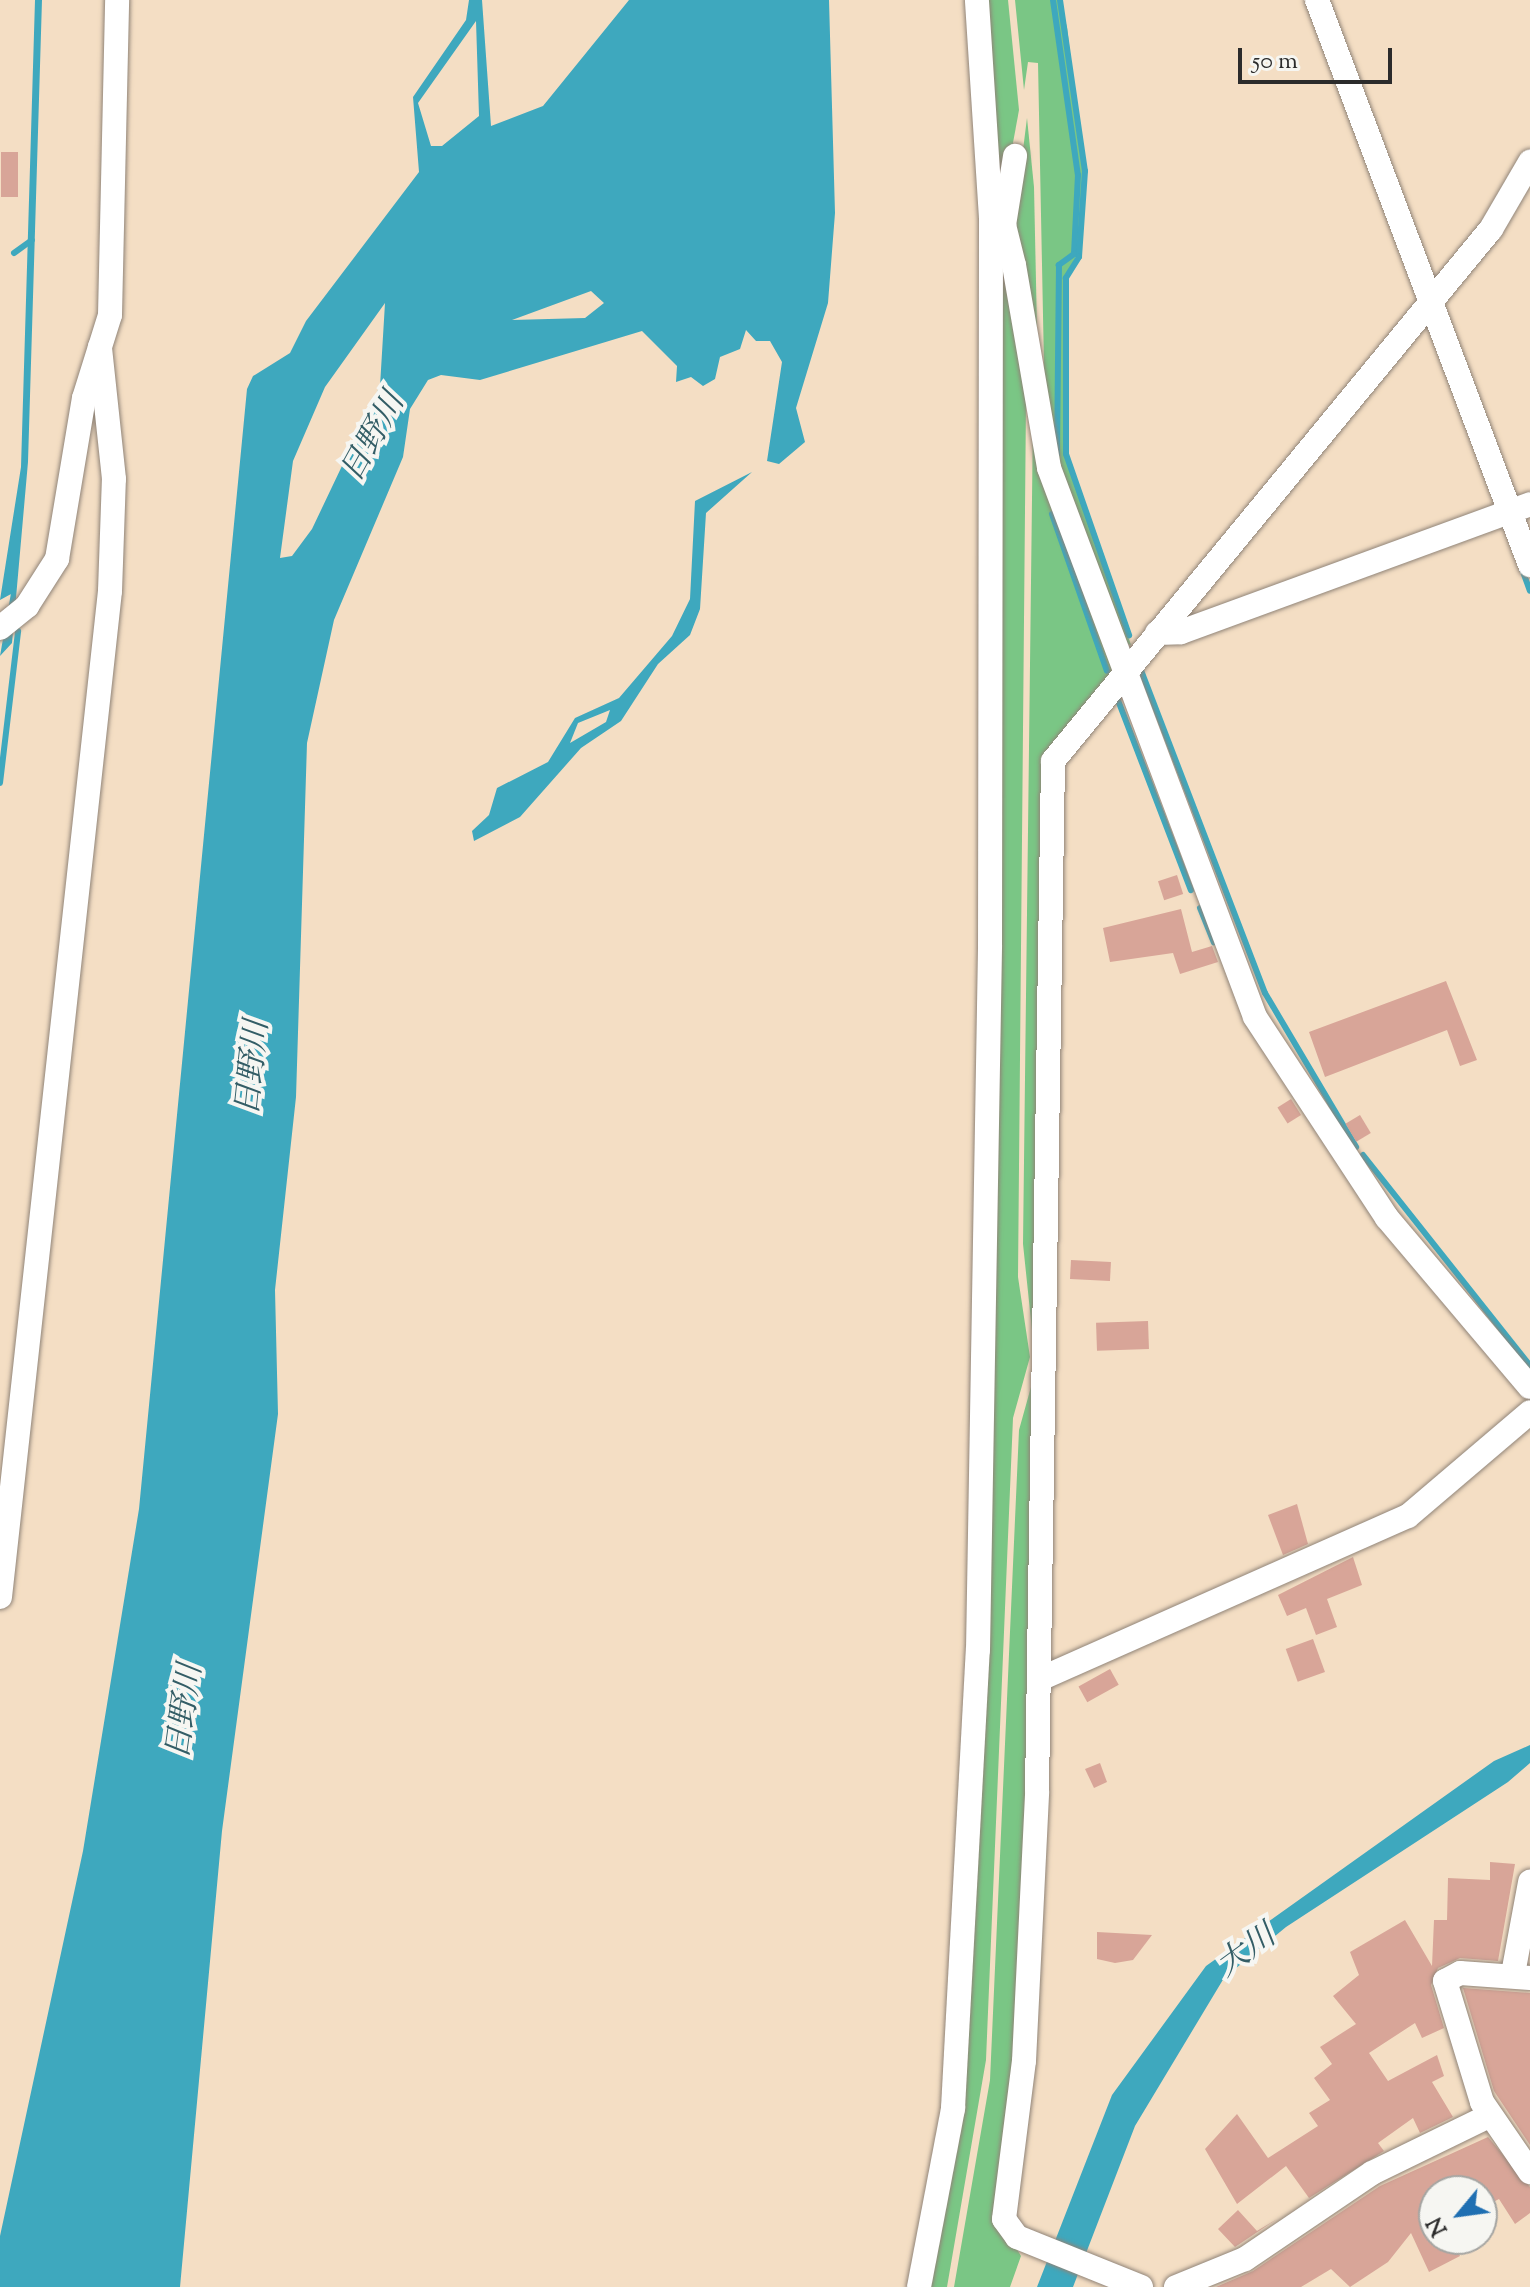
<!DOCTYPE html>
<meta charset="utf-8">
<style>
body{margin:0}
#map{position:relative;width:1530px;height:2287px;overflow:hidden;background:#f4dec4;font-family:"Sorts Mill Goudy","Noto Serif JP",serif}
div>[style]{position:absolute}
.green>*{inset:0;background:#7ac685}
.water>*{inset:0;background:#3ea8be}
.stream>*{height:6px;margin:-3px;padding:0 3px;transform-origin:3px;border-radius:3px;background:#3ea8be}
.building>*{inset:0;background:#d8a598;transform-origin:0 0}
.roads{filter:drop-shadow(0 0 2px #908478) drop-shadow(0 0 2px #908478)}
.minor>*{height:24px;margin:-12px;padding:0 12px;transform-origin:12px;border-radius:12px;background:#fff}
span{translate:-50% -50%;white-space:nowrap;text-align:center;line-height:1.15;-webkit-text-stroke:8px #f6f6f2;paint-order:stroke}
.water-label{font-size:32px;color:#335d66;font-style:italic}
.north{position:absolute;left:1418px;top:2175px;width:80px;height:80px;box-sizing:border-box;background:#f6f6f2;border:2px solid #a5a5a2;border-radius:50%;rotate:241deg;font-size:22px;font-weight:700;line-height:32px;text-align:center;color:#2b2b2b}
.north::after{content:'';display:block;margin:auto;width:28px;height:36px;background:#1f6fb2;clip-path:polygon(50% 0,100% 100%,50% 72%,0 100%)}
.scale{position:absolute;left:1238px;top:48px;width:154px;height:36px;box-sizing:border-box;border:4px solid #2b2b2b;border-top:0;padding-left:10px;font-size:24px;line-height:28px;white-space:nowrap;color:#2b2b2b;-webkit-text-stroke:6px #f6f6f2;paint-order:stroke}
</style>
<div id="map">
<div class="green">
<div style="clip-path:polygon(984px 0,1008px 0,1019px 110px,1002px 203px)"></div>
<div style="clip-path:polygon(1015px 0,1059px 0,1067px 27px,1084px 171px,1078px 253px,1064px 279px,1065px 454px,1131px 645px,1122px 642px,1096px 579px,1045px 416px,1038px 63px,1028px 62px,1024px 90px)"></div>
<div style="clip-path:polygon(1027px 118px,1034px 187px,1038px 377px,1013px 229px)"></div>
<div style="clip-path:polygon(1001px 247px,1026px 402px,1018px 1277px,1030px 1357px,1013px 1418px,986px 2060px,947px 2287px,924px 2287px,959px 2101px)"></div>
<div style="clip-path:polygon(1033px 416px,1113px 669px,1054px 748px,1032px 1330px,1023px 1244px)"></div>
<div style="clip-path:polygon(1036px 1369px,1030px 1860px,999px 2220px,1021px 2256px,1010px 2287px,954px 2287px,990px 2080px,1019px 1430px)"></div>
</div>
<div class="water">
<div style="clip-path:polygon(35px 0,42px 0,28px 462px,12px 643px,0 656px,14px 576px,11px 594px,0 600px,21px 467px)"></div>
<div style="clip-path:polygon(evenodd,469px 0,482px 0,491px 126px,543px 106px,629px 0,829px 0,835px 213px,828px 303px,796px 408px,805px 442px,779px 464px,767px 461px,782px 362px,770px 341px,756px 341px,746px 330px,740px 349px,720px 357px,715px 379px,703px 386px,691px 377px,676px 382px,677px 366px,642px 331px,480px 380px,441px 375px,428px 380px,410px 409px,403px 457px,334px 620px,307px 743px,296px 1097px,275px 1290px,278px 1414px,222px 1831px,180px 2287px,0 2287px,0 2236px,83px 1851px,139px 1509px,247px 389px,253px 376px,290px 353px,306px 321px,419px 172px,413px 97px,466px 20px,469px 0,476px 21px,479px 116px,442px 146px,431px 146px,418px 103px,476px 21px,469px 0,591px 291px,604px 303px,585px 318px,512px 320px,591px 291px,469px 0,385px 303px,380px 386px,312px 529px,292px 556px,280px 558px,293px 461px,325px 387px,385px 303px)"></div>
<div style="clip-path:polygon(evenodd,752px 472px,706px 513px,700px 609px,690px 635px,658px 664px,621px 721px,581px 748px,520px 817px,474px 841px,472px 831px,489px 815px,497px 788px,548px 762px,575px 718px,619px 698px,672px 636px,690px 599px,695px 501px,752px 472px,610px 710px,606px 722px,570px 743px,578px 723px,610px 710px)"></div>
<div style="clip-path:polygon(1530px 1745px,1530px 1763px,1508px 1782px,1286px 1927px,1224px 1978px,1135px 2126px,1073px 2287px,1037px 2287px,1112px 2095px,1206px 1966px,1494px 1761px)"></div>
</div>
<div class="stream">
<div style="left:1053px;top:0;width:177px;rotate:81.9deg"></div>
<div style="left:1078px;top:175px;width:79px;rotate:92.9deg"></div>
<div style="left:1074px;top:254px;width:19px;rotate:144deg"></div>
<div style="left:1059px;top:265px;width:189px;rotate:90.6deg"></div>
<div style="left:1060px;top:0;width:173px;rotate:81.7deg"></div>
<div style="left:1085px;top:171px;width:86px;rotate:94deg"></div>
<div style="left:1079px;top:257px;width:25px;rotate:122deg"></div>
<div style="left:1066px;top:278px;width:176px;rotate:90deg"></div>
<div style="left:1066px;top:454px;width:192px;rotate:70.8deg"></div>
<div style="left:14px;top:253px;width:22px;rotate:-36deg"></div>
<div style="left:1052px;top:514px;width:166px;rotate:70.7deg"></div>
<div style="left:1522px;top:569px;width:23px;rotate:70deg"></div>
<div style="left:1139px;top:665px;width:351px;rotate:69deg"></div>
<div style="left:1265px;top:993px;width:179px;rotate:59.4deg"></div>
<div style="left:1116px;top:695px;width:209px;rotate:69deg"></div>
<div style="left:0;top:783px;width:153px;rotate:-83.2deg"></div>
<div style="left:1200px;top:908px;width:37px;rotate:68deg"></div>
<div style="left:1363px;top:1155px;width:269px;rotate:51.6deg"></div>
</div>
<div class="building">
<div style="left:1px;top:152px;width:17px;height:45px"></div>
<div style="left:1177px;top:875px;width:20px;height:20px;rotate:72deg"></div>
<div style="clip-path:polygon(1181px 909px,1192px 952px,1212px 946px,1218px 962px,1180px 974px,1173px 953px,1110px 962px,1103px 928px)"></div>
<div style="clip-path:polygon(1446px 981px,1477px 1060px,1460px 1066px,1447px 1030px,1325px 1077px,1309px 1032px)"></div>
<div style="left:1291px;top:1099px;width:19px;height:16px;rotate:58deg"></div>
<div style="left:1360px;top:1115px;width:21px;height:17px;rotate:59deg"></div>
<div style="left:1071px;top:1260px;width:40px;height:19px;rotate:3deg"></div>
<div style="left:1148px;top:1321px;width:28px;height:52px;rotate:88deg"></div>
<div style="clip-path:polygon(1297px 1504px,1308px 1544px,1283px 1555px,1268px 1515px)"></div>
<div style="clip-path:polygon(1353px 1557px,1362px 1585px,1327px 1599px,1337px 1627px,1316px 1635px,1306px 1608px,1287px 1616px,1278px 1595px)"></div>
<div style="left:1313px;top:1639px;width:35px;height:29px;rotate:70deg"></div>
<div style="left:1110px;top:1669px;width:18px;height:36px;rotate:61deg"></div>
<div style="clip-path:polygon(1100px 1763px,1107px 1782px,1094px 1788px,1085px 1769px)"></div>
<div style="clip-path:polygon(1490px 1862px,1515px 1864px,1498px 1961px,1460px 1958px,1438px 1968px,1431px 1985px,1444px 2028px,1422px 2038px,1415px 2023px,1369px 2053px,1388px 2081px,1437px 2055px,1444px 2076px,1432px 2082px,1453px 2117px,1420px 2133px,1413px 2118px,1378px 2143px,1384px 2151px,1309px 2198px,1286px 2166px,1237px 2204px,1205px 2149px,1237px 2114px,1268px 2158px,1318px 2126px,1309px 2113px,1330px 2100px,1314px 2078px,1332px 2064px,1320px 2047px,1356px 2024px,1333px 1996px,1359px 1975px,1350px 1952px,1405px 1920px,1432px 1966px,1434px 1920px,1447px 1920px,1448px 1878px,1490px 1880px)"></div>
<div style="clip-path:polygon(1097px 1932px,1152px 1935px,1133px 1960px,1115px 1963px,1097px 1959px)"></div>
<div style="clip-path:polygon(1463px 1988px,1530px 1993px,1530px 2145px,1494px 2091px)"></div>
<div style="clip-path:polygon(1488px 2137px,1530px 2187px,1530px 2213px,1515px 2224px,1499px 2199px,1482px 2208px,1482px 2191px,1434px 2191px,1434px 2239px,1451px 2239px,1460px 2256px,1429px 2272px,1411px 2233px,1388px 2262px,1350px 2287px,1331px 2269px,1301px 2287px,1216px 2287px,1253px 2271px,1380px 2186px)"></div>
<div style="clip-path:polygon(1238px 2210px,1257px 2231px,1277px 2219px,1235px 2247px,1218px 2229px)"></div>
</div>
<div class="roads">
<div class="minor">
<div style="left:1317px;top:0;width:604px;rotate:69.34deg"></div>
<div style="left:991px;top:218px;width:15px;rotate:28deg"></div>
<div style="left:1004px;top:225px;width:41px;rotate:76deg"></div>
<div style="left:1014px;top:265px;width:206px;rotate:80.2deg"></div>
<div style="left:1049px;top:468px;width:586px;rotate:69.43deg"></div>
<div style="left:1255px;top:1017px;width:240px;rotate:56.7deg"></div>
<div style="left:1387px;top:1218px;width:221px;rotate:49.8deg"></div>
<div style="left:1004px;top:225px;width:70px;rotate:-80.9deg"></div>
<div style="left:0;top:628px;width:35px;rotate:-39deg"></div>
<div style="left:27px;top:606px;width:56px;rotate:-57.4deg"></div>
<div style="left:57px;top:559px;width:163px;rotate:-80.5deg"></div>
<div style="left:84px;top:398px;width:87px;rotate:-72.6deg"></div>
<div style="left:110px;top:315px;width:315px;rotate:-88.7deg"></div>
<div style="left:1157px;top:633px;width:24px;rotate:-2deg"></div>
<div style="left:1181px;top:632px;width:372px;rotate:-20.1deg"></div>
<div style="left:0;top:1597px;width:1012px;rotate:-83.76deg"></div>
<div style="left:110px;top:591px;width:112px;rotate:-88deg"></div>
<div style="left:114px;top:479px;width:133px;rotate:-96.1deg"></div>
<div style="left:1040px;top:1679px;width:402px;rotate:-23.9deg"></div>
<div style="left:1408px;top:1516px;width:160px;rotate:-40.4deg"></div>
<div style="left:1513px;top:1974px;width:94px;rotate:-79.5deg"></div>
<div style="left:1530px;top:1978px;width:70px;rotate:-175.9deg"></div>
<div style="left:1460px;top:1973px;width:17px;rotate:152deg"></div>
<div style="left:1445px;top:1981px;width:127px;rotate:73deg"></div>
<div style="left:1482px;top:2102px;width:85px;rotate:55.6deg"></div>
<div style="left:919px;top:2287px;width:182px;rotate:-79.2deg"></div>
<div style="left:953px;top:2108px;width:459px;rotate:-86.9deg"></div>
<div style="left:978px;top:1650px;width:705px;rotate:-89.02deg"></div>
<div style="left:990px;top:945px;width:727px;rotate:-89.92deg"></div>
<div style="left:991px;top:218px;width:218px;rotate:-93.7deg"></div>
<div style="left:1141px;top:2287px;width:134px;rotate:-158deg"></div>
<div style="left:1017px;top:2237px;width:22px;rotate:-126deg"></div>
<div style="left:1004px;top:2219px;width:159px;rotate:-82.8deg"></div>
<div style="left:1024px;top:2061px;width:270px;rotate:-87.2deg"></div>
<div style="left:1037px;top:1791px;width:1030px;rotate:-89.11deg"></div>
<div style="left:1053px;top:761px;width:689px;rotate:-50.54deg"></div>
<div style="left:1491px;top:229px;width:78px;rotate:-59.8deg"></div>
<div style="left:1176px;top:2287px;width:74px;rotate:-22.1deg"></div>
<div style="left:1245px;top:2259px;width:153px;rotate:-34.1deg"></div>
<div style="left:1372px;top:2173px;width:130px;rotate:-26deg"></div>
</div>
</div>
<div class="water-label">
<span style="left:374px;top:438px;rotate:-61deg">日野川</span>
<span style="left:254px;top:1068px;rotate:-84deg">日野川</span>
<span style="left:186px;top:1712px;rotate:-82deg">日野川</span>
<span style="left:1247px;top:1952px;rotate:-36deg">大川</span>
</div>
<div class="north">N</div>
<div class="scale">50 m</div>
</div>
